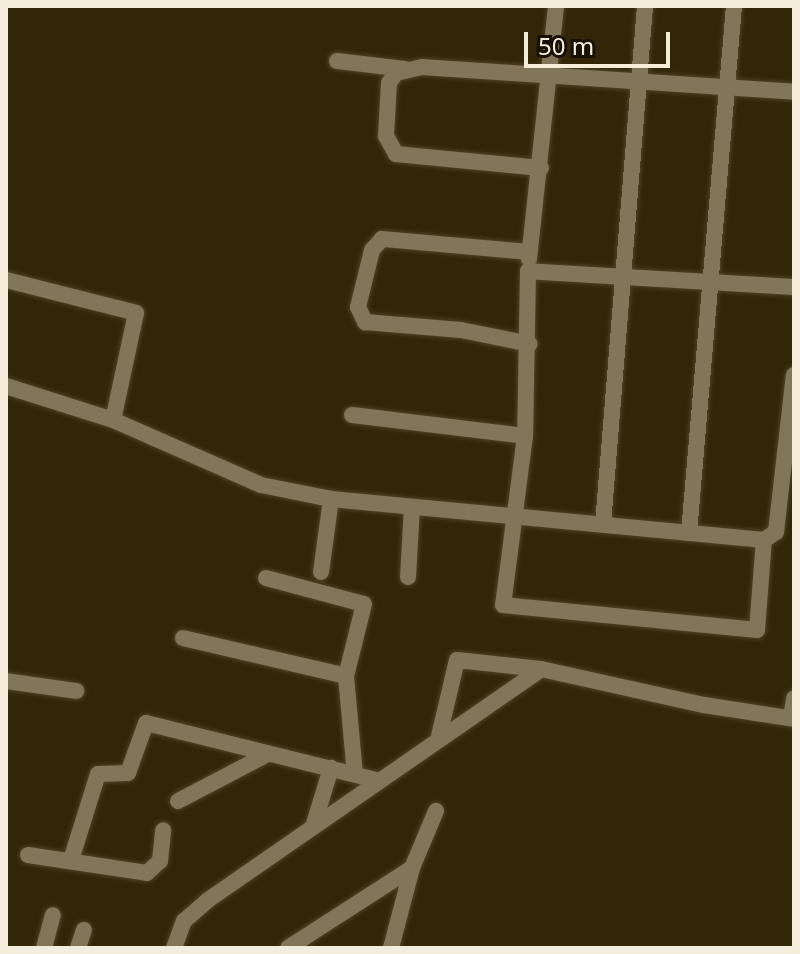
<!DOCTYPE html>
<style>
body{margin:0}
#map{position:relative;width:800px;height:954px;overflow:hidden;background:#332608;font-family:"Noto Sans",sans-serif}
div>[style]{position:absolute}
.roads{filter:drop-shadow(0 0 2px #4e4226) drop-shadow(0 0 2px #4e4226)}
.street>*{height:16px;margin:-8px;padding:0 8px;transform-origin:8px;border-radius:8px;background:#827559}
span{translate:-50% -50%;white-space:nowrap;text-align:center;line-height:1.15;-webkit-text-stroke:7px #161005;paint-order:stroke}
.frame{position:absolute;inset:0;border:8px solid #f5eddc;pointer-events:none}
.scale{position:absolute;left:524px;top:32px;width:146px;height:36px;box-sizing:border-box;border:4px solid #f5eddc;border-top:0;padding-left:10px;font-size:24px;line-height:28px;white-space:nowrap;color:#f5eddc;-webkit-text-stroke:6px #161005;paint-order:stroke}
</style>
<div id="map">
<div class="roads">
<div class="street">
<div style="left:337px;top:61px;width:68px;rotate:6.7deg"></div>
<div style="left:541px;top:168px;width:146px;rotate:-174.5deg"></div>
<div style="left:396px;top:154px;width:21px;rotate:-119deg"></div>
<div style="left:386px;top:136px;width:53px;rotate:-86.8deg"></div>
<div style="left:389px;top:83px;width:12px;rotate:-55deg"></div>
<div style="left:396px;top:73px;width:27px;rotate:-13deg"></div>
<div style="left:422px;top:67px;width:373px;rotate:3.8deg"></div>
<div style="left:529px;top:252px;width:148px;rotate:-174.9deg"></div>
<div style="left:382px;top:239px;width:15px;rotate:132deg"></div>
<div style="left:372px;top:250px;width:59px;rotate:103.8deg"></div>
<div style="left:358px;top:307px;width:17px;rotate:65deg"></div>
<div style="left:365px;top:322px;width:96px;rotate:4.8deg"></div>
<div style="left:461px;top:330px;width:70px;rotate:11.5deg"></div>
<div style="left:529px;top:259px;width:254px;rotate:-83.9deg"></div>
<div style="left:6px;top:280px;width:134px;rotate:14.2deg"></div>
<div style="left:136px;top:313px;width:109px;rotate:102.1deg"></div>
<div style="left:794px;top:287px;width:266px;rotate:-176.6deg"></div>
<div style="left:528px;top:271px;width:165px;rotate:91deg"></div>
<div style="left:525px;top:436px;width:170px;rotate:97.4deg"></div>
<div style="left:503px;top:605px;width:255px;rotate:5.6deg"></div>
<div style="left:757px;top:630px;width:90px;rotate:-85.6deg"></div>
<div style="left:764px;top:540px;width:14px;rotate:-34deg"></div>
<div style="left:776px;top:532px;width:158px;rotate:-83.5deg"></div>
<div style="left:6px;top:386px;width:112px;rotate:17.6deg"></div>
<div style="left:113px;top:420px;width:162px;rotate:23.7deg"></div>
<div style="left:261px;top:485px;width:71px;rotate:11.3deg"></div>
<div style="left:331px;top:499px;width:435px;rotate:5.4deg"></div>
<div style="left:352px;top:415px;width:174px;rotate:6.9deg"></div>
<div style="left:603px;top:524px;width:520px;rotate:-85.36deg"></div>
<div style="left:689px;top:533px;width:529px;rotate:-85.12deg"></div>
<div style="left:321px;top:572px;width:74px;rotate:-82.2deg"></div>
<div style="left:408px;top:577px;width:69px;rotate:-86.7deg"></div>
<div style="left:266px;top:578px;width:101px;rotate:14.9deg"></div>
<div style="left:364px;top:604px;width:74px;rotate:104deg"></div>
<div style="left:346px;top:676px;width:98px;rotate:84.8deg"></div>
<div style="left:183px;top:638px;width:167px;rotate:13.1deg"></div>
<div style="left:6px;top:681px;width:71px;rotate:8.1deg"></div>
<div style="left:791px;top:718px;width:20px;rotate:-81deg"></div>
<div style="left:439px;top:736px;width:78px;rotate:-76.7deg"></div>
<div style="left:457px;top:660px;width:84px;rotate:6.1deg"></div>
<div style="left:178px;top:801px;width:102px;rotate:-27.6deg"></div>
<div style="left:313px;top:827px;width:62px;rotate:-73deg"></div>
<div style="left:28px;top:855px;width:120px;rotate:8.6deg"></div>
<div style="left:147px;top:873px;width:18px;rotate:-43deg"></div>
<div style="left:160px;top:861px;width:31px;rotate:-84deg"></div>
<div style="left:71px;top:860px;width:90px;rotate:-72.6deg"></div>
<div style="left:98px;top:774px;width:30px;rotate:-2deg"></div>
<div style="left:128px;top:773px;width:53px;rotate:-70.2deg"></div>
<div style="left:146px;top:723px;width:237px;rotate:13.9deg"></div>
<div style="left:44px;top:948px;width:34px;rotate:-75deg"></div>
<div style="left:78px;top:948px;width:19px;rotate:-72deg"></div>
<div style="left:174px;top:948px;width:29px;rotate:-70deg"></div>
<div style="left:184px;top:921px;width:32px;rotate:-41deg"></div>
<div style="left:208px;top:900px;width:405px;rotate:-34.7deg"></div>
<div style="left:541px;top:669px;width:167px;rotate:12.5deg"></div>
<div style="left:704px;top:705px;width:91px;rotate:8.8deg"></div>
<div style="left:288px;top:948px;width:148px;rotate:-32.8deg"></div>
<div style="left:391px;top:948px;width:83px;rotate:-75.3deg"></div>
<div style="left:412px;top:868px;width:62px;rotate:-67.2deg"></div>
</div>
</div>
<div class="frame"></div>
<div class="scale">50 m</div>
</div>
